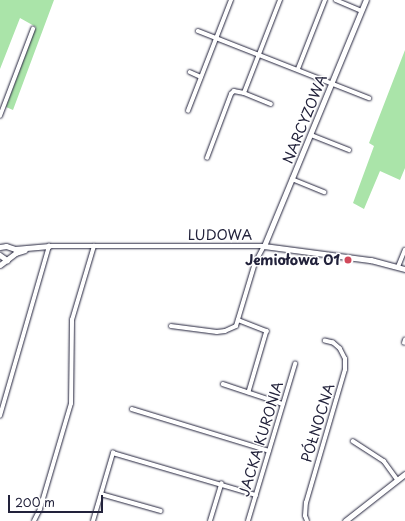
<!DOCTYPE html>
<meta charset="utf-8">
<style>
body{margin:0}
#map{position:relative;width:405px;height:521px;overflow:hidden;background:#fff;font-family:"Playpen Sans",sans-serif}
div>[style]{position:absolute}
.green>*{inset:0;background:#aae4a9}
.roads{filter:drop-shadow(0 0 1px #22223b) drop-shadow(0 0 1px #22223b)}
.street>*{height:3.5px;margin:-1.75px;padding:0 1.75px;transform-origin:1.75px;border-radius:1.75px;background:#fff}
.secondary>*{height:4.5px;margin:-2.25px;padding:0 2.25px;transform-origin:2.25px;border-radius:2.25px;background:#fff}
.dots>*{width:11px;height:11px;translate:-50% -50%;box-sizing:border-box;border:2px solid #fff;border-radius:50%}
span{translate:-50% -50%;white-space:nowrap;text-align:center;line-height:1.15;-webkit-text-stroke:3px #fff;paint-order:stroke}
.street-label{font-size:14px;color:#22223b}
.poi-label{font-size:14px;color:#22223b;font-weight:700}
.right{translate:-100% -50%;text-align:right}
.scale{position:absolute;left:8px;top:495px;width:95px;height:18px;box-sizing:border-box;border:2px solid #22223b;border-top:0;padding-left:5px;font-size:12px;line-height:14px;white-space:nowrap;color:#22223b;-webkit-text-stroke:3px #fff;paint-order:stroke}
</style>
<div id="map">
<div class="green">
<div style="clip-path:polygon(0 0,54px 0,13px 110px,6px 107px,36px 27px,20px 18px,0 69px)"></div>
<div style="clip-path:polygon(405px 50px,405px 168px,400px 180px,380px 171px,364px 209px,353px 203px,374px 146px,369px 143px)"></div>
</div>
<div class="roads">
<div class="street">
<div style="left:336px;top:0;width:28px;rotate:23deg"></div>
<div style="left:198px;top:31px;width:184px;rotate:21.4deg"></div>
<div style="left:298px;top:69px;width:74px;rotate:-68.6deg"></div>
<div style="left:190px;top:72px;width:12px;rotate:24deg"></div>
<div style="left:244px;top:93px;width:100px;rotate:-68.8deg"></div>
<div style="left:188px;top:111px;width:119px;rotate:-68.8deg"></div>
<div style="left:0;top:116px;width:93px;rotate:-69.2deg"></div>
<div style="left:311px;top:135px;width:41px;rotate:21.5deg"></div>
<div style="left:207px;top:158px;width:68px;rotate:-69.4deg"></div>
<div style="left:231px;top:94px;width:4px;rotate:-45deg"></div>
<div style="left:234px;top:91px;width:10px;rotate:11deg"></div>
<div style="left:244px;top:93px;width:29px;rotate:22deg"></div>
<div style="left:292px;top:179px;width:35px;rotate:22deg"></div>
<div style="left:398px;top:267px;width:18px;rotate:-68deg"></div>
<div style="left:238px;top:320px;width:31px;rotate:21deg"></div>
<div style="left:267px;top:331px;width:64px;rotate:106.4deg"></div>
<div style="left:171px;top:326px;width:46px;rotate:7.4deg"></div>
<div style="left:217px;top:332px;width:8px;rotate:-7deg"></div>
<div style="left:225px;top:331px;width:12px;rotate:-24deg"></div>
<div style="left:236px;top:326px;width:66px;rotate:-73.2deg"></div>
<div style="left:255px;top:263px;width:19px;rotate:-62deg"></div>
<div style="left:404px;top:343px;width:3px;rotate:-72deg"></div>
<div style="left:223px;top:384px;width:63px;rotate:18.4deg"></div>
<div style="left:132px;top:409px;width:143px;rotate:17deg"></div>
<div style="left:0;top:416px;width:177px;rotate:-73.9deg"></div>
<div style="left:353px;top:441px;width:37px;rotate:33deg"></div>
<div style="left:384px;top:461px;width:24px;rotate:54deg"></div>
<div style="left:101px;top:494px;width:62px;rotate:15.8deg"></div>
<div style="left:34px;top:521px;width:13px;rotate:-63deg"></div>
<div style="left:40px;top:509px;width:109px;rotate:-73.6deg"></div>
<div style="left:71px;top:404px;width:84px;rotate:-89.3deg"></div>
<div style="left:72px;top:320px;width:77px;rotate:-73.4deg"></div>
<div style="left:93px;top:521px;width:71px;rotate:-73.6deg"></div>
<div style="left:113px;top:453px;width:149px;rotate:16.4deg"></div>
<div style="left:210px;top:521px;width:39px;rotate:-73deg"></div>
<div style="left:248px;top:521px;width:164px;rotate:-73.3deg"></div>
<div style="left:307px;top:521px;width:5px;rotate:-112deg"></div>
<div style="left:305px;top:516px;width:13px;rotate:-86deg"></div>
<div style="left:306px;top:503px;width:139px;rotate:-73.7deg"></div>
<div style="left:345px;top:370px;width:11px;rotate:-90deg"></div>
<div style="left:345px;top:359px;width:11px;rotate:-117deg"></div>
<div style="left:340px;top:349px;width:9px;rotate:-139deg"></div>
<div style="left:333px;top:343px;width:8px;rotate:-166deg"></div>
</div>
<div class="secondary">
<div style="left:264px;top:246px;width:266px;rotate:-67.5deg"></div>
<div style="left:0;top:247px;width:6px;rotate:-9deg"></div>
<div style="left:6px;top:246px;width:9px;rotate:18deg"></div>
<div style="left:15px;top:249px;width:34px;rotate:-5deg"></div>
<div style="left:49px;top:246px;width:215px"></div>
<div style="left:264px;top:246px;width:108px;rotate:7.5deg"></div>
<div style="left:371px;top:260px;width:35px;rotate:15deg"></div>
<div style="left:0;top:255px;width:9px;rotate:36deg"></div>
<div style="left:0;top:265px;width:20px;rotate:-37deg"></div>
<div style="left:16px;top:253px;width:9px;rotate:-18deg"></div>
<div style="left:345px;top:521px;width:76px;rotate:-38.1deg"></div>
</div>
</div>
<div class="dots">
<div style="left:348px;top:260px;background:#d1495b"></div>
</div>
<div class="street-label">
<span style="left:305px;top:119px;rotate:-68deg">NARCYZOWA</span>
<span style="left:220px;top:235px">LUDOWA</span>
<span style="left:318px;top:423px;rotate:-73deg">PÓŁNOCNA</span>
<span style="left:261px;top:439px;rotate:-73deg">JACKA KURONIA</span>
</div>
<div class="poi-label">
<span class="right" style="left:340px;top:260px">Jemiołowa 01</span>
</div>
<div class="scale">200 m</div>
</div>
